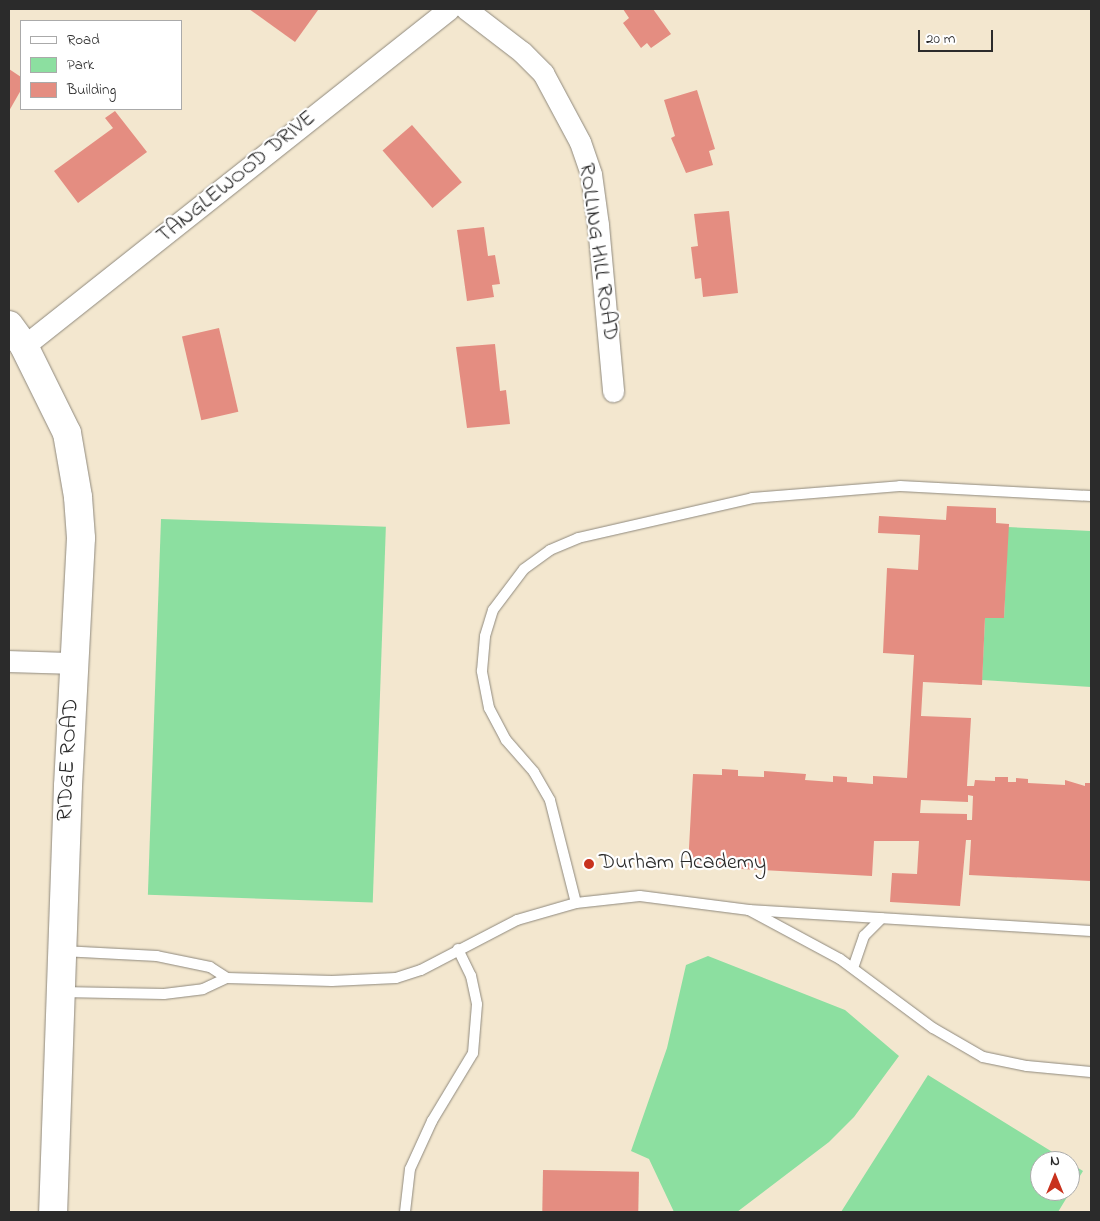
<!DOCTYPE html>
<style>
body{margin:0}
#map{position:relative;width:1100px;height:1221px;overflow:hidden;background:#f3e7cf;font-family:"Indie Flower",sans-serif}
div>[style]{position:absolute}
.green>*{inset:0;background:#8cdfa0;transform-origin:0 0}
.building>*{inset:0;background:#e48d81;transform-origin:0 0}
.roads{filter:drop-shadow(0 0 1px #8f897d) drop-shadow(0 0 1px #8f897d)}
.lane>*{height:10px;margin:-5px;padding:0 5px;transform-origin:5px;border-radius:5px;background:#fff}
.street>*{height:21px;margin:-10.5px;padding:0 10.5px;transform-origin:10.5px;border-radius:10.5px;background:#fff}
.secondary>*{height:28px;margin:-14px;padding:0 14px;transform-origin:14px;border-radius:14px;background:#fff}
.dots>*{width:14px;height:14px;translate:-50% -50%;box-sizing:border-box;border:2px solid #fff;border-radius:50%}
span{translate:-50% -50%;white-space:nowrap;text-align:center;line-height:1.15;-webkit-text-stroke:4.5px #fff;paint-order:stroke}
.street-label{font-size:22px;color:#2b2b2b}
.poi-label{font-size:22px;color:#2b2b2b}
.left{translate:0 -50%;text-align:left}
.frame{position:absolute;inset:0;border:10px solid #2b2b2b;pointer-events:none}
.legend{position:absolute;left:20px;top:20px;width:162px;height:90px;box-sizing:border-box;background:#fff;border:1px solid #aaa;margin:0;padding:6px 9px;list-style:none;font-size:15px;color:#2b2b2b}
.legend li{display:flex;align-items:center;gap:10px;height:25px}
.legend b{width:25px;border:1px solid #aaa}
.north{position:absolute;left:1030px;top:1151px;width:50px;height:50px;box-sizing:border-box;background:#fff;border:1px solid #aaa;border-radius:50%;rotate:0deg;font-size:14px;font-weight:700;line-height:20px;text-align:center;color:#2b2b2b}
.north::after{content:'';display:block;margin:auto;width:18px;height:22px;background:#c8321e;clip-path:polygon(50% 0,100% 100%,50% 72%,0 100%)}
.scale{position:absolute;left:918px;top:30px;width:75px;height:22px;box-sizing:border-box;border:2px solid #2b2b2b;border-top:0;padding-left:6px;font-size:15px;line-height:18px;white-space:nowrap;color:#2b2b2b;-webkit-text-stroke:4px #fff;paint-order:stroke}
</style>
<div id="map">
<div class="green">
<div style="left:161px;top:519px;width:225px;height:376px;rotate:2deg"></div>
<div style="clip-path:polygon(1008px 527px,1091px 531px,1091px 687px,982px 680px,985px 618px,1004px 618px)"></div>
<div style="clip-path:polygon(708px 956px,845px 1010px,899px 1056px,854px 1117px,829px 1142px,737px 1212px,674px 1212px,649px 1159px,631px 1151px,667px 1048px,686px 965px)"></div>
<div style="clip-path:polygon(928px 1075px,1067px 1161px,1040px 1161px,1040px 1191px,1070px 1191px,1070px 1163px,1083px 1171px,1058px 1212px,841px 1212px)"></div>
</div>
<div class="building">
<div style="clip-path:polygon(249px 9px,315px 9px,318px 10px,295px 42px)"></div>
<div style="clip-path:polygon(623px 9px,653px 9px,671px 34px,651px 48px,647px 43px,641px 48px,623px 23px,629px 18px)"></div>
<div style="clip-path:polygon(9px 69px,21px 77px,21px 90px,9px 111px)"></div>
<div style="clip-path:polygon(697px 90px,715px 149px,709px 151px,713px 165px,686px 173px,671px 138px,675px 136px,664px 100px)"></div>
<div style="clip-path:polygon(115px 111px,147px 152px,78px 203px,54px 171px,113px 128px,105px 118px)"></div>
<div style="left:412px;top:125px;width:76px;height:39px;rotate:49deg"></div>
<div style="clip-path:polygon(729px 211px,738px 293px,703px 297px,701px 278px,695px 279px,691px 247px,698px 246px,694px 214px)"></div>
<div style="clip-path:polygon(484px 227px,488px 256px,495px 255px,500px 284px,492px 285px,494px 297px,467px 301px,457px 230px)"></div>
<div style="left:219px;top:328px;width:86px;height:38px;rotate:77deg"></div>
<div style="clip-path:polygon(495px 344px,500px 391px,506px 390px,510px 424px,467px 428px,456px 347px)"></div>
<div style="clip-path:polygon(evenodd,947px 506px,996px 508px,996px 523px,1009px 524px,1004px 618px,985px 618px,982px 685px,923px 682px,921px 716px,971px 718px,967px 786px,974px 786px,975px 780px,995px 781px,995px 777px,1008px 777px,1008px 782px,1016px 782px,1016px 778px,1028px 779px,1028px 783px,1065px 785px,1065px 780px,1085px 786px,1085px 783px,1091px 783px,1091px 881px,969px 875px,971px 840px,966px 840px,960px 906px,890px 902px,892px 873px,917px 874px,919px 841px,874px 841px,872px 876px,688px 866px,693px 774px,722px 775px,722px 769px,738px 770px,738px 776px,764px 777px,764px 771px,806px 774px,805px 780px,833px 782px,833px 776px,847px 777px,847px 782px,873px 784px,873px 776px,907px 778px,914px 655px,883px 653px,887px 568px,918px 570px,920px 535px,878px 533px,879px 516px,946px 520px,947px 506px,968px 795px,973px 796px,972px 820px,967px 820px,967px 814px,920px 813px,921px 800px,968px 802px,968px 795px)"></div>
<div style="left:543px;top:1170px;width:96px;height:42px;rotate:1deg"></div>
</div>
<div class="roads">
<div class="lane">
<div style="left:576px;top:903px;width:106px;rotate:-104.2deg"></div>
<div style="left:550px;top:800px;width:32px;rotate:-120deg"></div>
<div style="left:534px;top:772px;width:43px;rotate:-131.2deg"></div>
<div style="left:506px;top:740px;width:36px;rotate:-118deg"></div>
<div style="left:489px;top:708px;width:38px;rotate:-101deg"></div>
<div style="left:482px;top:671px;width:35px;rotate:-85deg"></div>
<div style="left:485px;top:636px;width:27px;rotate:-73deg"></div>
<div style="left:493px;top:610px;width:51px;rotate:-52.9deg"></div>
<div style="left:524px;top:569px;width:32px;rotate:-36deg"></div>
<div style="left:550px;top:550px;width:30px;rotate:-23deg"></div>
<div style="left:578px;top:538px;width:179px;rotate:-12.9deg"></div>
<div style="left:752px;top:498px;width:148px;rotate:-4.6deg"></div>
<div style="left:900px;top:486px;width:191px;rotate:3deg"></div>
<div style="left:1091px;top:931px;width:343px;rotate:-176.5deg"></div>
<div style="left:749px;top:910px;width:103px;rotate:28.3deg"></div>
<div style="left:840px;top:959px;width:116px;rotate:36.6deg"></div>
<div style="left:933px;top:1028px;width:58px;rotate:30.1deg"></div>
<div style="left:983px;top:1057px;width:45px;rotate:11.6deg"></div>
<div style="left:1027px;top:1066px;width:64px;rotate:5.4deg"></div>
<div style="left:853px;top:968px;width:34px;rotate:-71deg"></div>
<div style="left:864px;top:936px;width:25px;rotate:-45deg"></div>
<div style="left:227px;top:978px;width:105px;rotate:1.6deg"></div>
<div style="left:332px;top:981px;width:64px;rotate:-2.7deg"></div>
<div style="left:396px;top:978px;width:26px;rotate:-18deg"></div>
<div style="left:421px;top:970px;width:108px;rotate:-27.5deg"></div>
<div style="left:517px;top:920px;width:61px;rotate:-16.1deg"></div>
<div style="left:576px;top:903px;width:64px;rotate:-6.2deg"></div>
<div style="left:640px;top:896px;width:110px;rotate:7.3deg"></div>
<div style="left:61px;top:992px;width:103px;rotate:1.1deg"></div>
<div style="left:164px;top:994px;width:39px;rotate:-7deg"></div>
<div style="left:203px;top:989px;width:26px;rotate:-25deg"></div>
<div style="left:227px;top:978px;width:20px;rotate:-147deg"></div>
<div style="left:210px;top:967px;width:54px;rotate:-168.3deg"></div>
<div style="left:157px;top:956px;width:95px;rotate:-177deg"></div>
<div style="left:405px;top:1212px;width:43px;rotate:-83.4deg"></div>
<div style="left:410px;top:1169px;width:53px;rotate:-65.4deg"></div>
<div style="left:432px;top:1121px;width:79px;rotate:-58.9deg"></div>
<div style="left:473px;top:1053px;width:49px;rotate:-85.3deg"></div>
<div style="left:477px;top:1004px;width:29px;rotate:-102deg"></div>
<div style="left:471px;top:976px;width:30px;rotate:-116deg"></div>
</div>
<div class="street">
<div style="left:466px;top:9px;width:71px;rotate:37.5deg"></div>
<div style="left:522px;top:52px;width:30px;rotate:45deg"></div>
<div style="left:543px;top:73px;width:78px;rotate:61.8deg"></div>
<div style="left:580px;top:142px;width:34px;rotate:71deg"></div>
<div style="left:591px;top:174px;width:51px;rotate:82.2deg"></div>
<div style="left:598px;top:225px;width:167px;rotate:84.8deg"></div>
<div style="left:24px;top:346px;width:542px;rotate:-38.41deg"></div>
<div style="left:9px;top:661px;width:65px;rotate:1.8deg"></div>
</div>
<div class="secondary">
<div style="left:9px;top:325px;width:26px;rotate:54deg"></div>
<div style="left:24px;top:346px;width:97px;rotate:63.7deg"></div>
<div style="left:67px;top:433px;width:65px;rotate:80.2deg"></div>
<div style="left:78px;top:497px;width:41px;rotate:85.8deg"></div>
<div style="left:81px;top:538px;width:248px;rotate:93deg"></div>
<div style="left:68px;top:786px;width:426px;rotate:92deg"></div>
</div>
</div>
<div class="dots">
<div style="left:589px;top:864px;background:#c8321e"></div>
</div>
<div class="street-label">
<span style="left:237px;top:178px;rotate:-39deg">TANGLEWOOD DRIVE</span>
<span style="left:597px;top:252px;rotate:82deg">ROLLING HILL ROAD</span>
<span style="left:69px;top:760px;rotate:-87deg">RIDGE ROAD</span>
</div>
<div class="poi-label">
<span class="left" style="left:599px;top:864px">Durham Academy</span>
</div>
<div class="frame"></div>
<ul class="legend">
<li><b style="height:6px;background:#fff"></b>Road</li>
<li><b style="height:14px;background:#8cdfa0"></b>Park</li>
<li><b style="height:14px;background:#e48d81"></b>Building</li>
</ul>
<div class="north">N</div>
<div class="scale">20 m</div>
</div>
